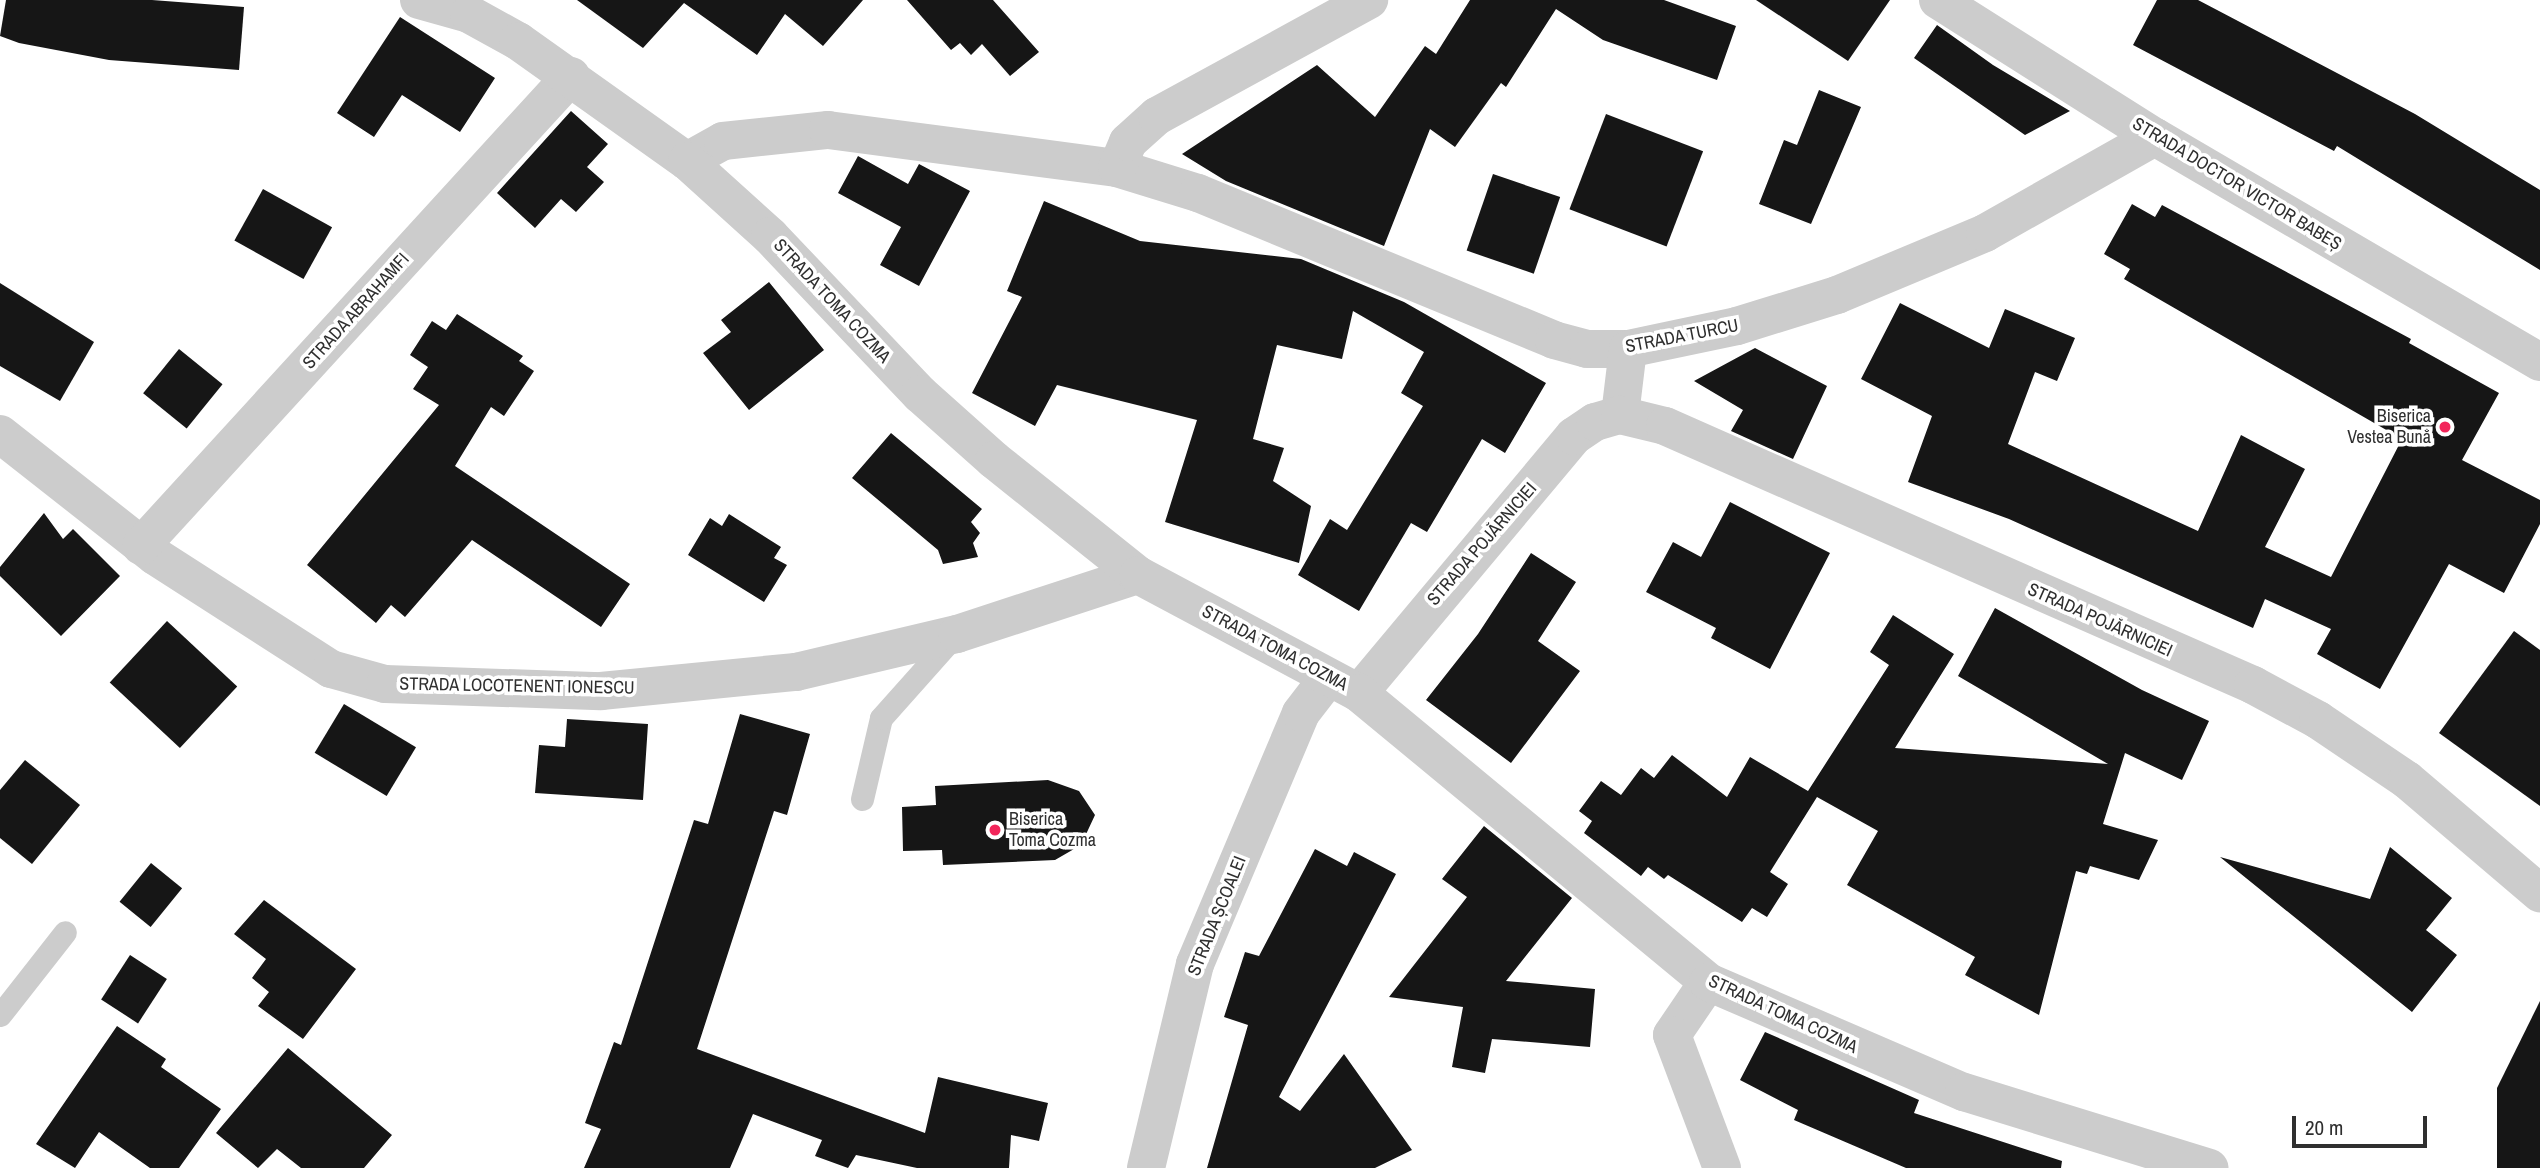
<!DOCTYPE html>
<meta charset="utf-8">
<style>
body{margin:0}
#map{position:relative;width:2540px;height:1168px;overflow:hidden;background:#fff;font-family:"Archivo Narrow",sans-serif}
div>[style]{position:absolute}
.building>*{inset:0;background:#161616;transform-origin:0 0}
.service>*{height:23px;margin:-11.5px;padding:0 11.5px;transform-origin:11.5px;border-radius:11.5px;background:#ccc}
.minor>*{height:38px;margin:-19px;padding:0 19px;transform-origin:19px;border-radius:19px;background:#ccc}
.tertiary>*{height:38px;margin:-19px;padding:0 19px;transform-origin:19px;border-radius:19px;background:#ccc}
.dots>*{width:19px;height:19px;translate:-50% -50%;box-sizing:border-box;border:4px solid #fff;border-radius:50%}
span{translate:-50% -50%;white-space:nowrap;text-align:center;line-height:1.15;-webkit-text-stroke:7px #fff;paint-order:stroke}
.street-label{font-size:18px;color:#2f2f2f}
.poi-label{font-size:18px;color:#2f2f2f}
.right{translate:-100% -50%;text-align:right}
.left{translate:0 -50%;text-align:left}
.scale{position:absolute;left:2292px;top:1116px;width:135px;height:32px;box-sizing:border-box;border:4px solid #2f2f2f;border-top:0;padding-left:9px;font-size:21px;line-height:24px;white-space:nowrap;color:#2f2f2f;-webkit-text-stroke:5px #fff;paint-order:stroke}
</style>
<div id="map">
<div class="building">
<div style="clip-path:polygon(6px 0,152px 0,244px 7px,239px 70px,109px 60px,19px 43px,0 36px)"></div>
<div style="clip-path:polygon(577px 0,863px 0,823px 46px,785px 14px,757px 55px,684px 3px,643px 48px)"></div>
<div style="clip-path:polygon(907px 0,993px 0,1039px 52px,1010px 76px,982px 44px,971px 55px,960px 43px,951px 50px)"></div>
<div style="clip-path:polygon(1470px 0,1664px 0,1736px 26px,1717px 80px,1603px 40px,1556px 9px,1506px 87px,1501px 83px,1455px 147px,1430px 129px,1384px 246px,1226px 181px,1182px 154px,1317px 65px,1375px 117px,1425px 46px,1436px 54px)"></div>
<div style="clip-path:polygon(1756px 0,1890px 0,1848px 61px)"></div>
<div style="clip-path:polygon(2157px 0,2198px 0,2415px 114px,2540px 190px,2540px 270px,2337px 146px,2334px 151px,2133px 45px)"></div>
<div style="clip-path:polygon(400px 17px,495px 78px,460px 132px,402px 95px,374px 137px,337px 113px)"></div>
<div style="clip-path:polygon(1937px 25px,1993px 65px,2070px 111px,2025px 135px,1914px 58px)"></div>
<div style="clip-path:polygon(1819px 90px,1861px 107px,1811px 224px,1759px 204px,1784px 140px,1797px 145px)"></div>
<div style="clip-path:polygon(571px 111px,608px 144px,587px 167px,604px 182px,576px 212px,561px 199px,535px 228px,497px 193px)"></div>
<div style="left:1606px;top:114px;width:104px;height:102px;rotate:21deg"></div>
<div style="clip-path:polygon(858px 156px,908px 184px,919px 164px,970px 191px,919px 286px,880px 265px,901px 227px,838px 193px)"></div>
<div style="left:1493px;top:174px;width:71px;height:81px;rotate:19deg"></div>
<div style="left:263px;top:189px;width:79px;height:59px;rotate:29deg"></div>
<div style="clip-path:polygon(1044px 201px,1140px 241px,1301px 259px,1404px 302px,1546px 383px,1505px 453px,1482px 439px,1427px 532px,1411px 523px,1359px 611px,1298px 575px,1330px 519px,1347px 530px,1423px 406px,1401px 393px,1424px 352px,1353px 311px,1342px 359px,1277px 345px,1253px 439px,1284px 448px,1273px 481px,1311px 506px,1299px 563px,1165px 522px,1197px 420px,1057px 385px,1035px 426px,972px 393px,1022px 297px,1007px 291px)"></div>
<div style="clip-path:polygon(2132px 204px,2155px 217px,2162px 205px,2411px 339px,2409px 343px,2499px 393px,2462px 460px,2540px 500px,2540px 524px,2504px 593px,2449px 564px,2380px 689px,2317px 654px,2331px 629px,2265px 599px,2253px 628px,2009px 519px,1908px 482px,1932px 416px,1861px 379px,1900px 303px,1989px 348px,2005px 309px,2075px 338px,2057px 381px,2035px 372px,2008px 444px,2198px 531px,2241px 435px,2305px 469px,2265px 547px,2331px 577px,2402px 439px,2124px 279px,2130px 269px,2104px 254px)"></div>
<div style="clip-path:polygon(769px 282px,824px 350px,749px 410px,703px 353px,731px 332px,721px 320px)"></div>
<div style="clip-path:polygon(0 283px,94px 342px,60px 401px,0 366px)"></div>
<div style="clip-path:polygon(457px 314px,523px 356px,519px 361px,534px 371px,504px 416px,491px 407px,455px 466px,630px 584px,601px 627px,472px 540px,405px 617px,391px 605px,376px 623px,307px 565px,439px 405px,413px 389px,428px 367px,410px 355px,432px 321px,446px 330px)"></div>
<div style="clip-path:polygon(1755px 348px,1827px 386px,1793px 459px,1731px 431px,1743px 410px,1694px 381px)"></div>
<div style="left:179px;top:349px;width:56px;height:57px;rotate:39deg"></div>
<div style="clip-path:polygon(891px 433px,982px 509px,971px 522px,980px 533px,973px 543px,978px 557px,943px 564px,938px 550px,852px 478px)"></div>
<div style="clip-path:polygon(1730px 502px,1830px 553px,1770px 669px,1711px 638px,1716px 628px,1646px 592px,1673px 542px,1701px 557px)"></div>
<div style="clip-path:polygon(44px 513px,63px 539px,73px 529px,120px 576px,61px 636px,0 576px,0 567px)"></div>
<div style="clip-path:polygon(729px 514px,781px 547px,774px 558px,787px 565px,764px 602px,688px 555px,710px 518px,722px 526px)"></div>
<div style="clip-path:polygon(1531px 553px,1576px 582px,1538px 641px,1580px 671px,1511px 763px,1426px 700px,1478px 634px)"></div>
<div style="clip-path:polygon(1995px 608px,2142px 690px,2209px 721px,2182px 780px,2125px 753px,2103px 824px,2158px 840px,2139px 880px,2090px 866px,2087px 874px,2076px 871px,2039px 1015px,1965px 975px,1975px 957px,1847px 885px,1878px 831px,1817px 797px,1770px 872px,1788px 884px,1767px 917px,1752px 908px,1742px 922px,1668px 875px,1664px 879px,1648px 867px,1641px 876px,1584px 833px,1592px 821px,1579px 811px,1601px 781px,1621px 795px,1641px 768px,1654px 778px,1672px 755px,1727px 797px,1750px 757px,1808px 791px,1889px 665px,1870px 652px,1893px 615px,1954px 654px,1895px 748px,2108px 764px,1958px 676px)"></div>
<div style="left:167px;top:621px;width:96px;height:84px;rotate:43deg"></div>
<div style="clip-path:polygon(2514px 631px,2540px 650px,2540px 806px,2439px 733px)"></div>
<div style="left:344px;top:704px;width:84px;height:57px;rotate:31deg"></div>
<div style="clip-path:polygon(740px 714px,810px 734px,787px 815px,774px 811px,697px 1049px,925px 1133px,938px 1077px,1048px 1103px,1039px 1141px,1011px 1135px,1009px 1168px,917px 1168px,856px 1155px,848px 1168px,815px 1156px,822px 1140px,753px 1114px,730px 1168px,584px 1168px,601px 1129px,585px 1123px,614px 1042px,621px 1045px,694px 820px,708px 824px)"></div>
<div style="clip-path:polygon(567px 719px,648px 724px,643px 800px,535px 793px,539px 745px,565px 747px)"></div>
<div style="clip-path:polygon(25px 760px,80px 805px,32px 864px,0 838px,0 790px)"></div>
<div style="clip-path:polygon(1048px 780px,1079px 791px,1095px 815px,1081px 845px,1055px 860px,943px 865px,942px 850px,903px 851px,902px 807px,936px 805px,935px 786px)"></div>
<div style="clip-path:polygon(1484px 826px,1572px 898px,1506px 981px,1595px 989px,1590px 1047px,1492px 1039px,1485px 1073px,1452px 1067px,1463px 1007px,1389px 997px,1467px 897px,1442px 879px)"></div>
<div style="clip-path:polygon(2390px 847px,2452px 898px,2426px 930px,2457px 955px,2412px 1012px,2220px 857px,2370px 899px)"></div>
<div style="clip-path:polygon(1315px 849px,1347px 866px,1354px 852px,1396px 874px,1279px 1097px,1300px 1111px,1344px 1054px,1412px 1150px,1375px 1168px,1207px 1168px,1248px 1025px,1224px 1017px,1245px 952px,1259px 956px)"></div>
<div style="left:151px;top:863px;width:40px;height:50px;rotate:39deg"></div>
<div style="clip-path:polygon(264px 900px,356px 969px,303px 1039px,258px 1006px,269px 992px,252px 978px,266px 959px,234px 934px)"></div>
<div style="left:130px;top:955px;width:44px;height:53px;rotate:33deg"></div>
<div style="clip-path:polygon(2540px 1001px,2540px 1168px,2497px 1168px,2497px 1088px)"></div>
<div style="clip-path:polygon(117px 1026px,166px 1059px,161px 1067px,221px 1109px,179px 1168px,150px 1168px,99px 1132px,75px 1168px,36px 1144px)"></div>
<div style="clip-path:polygon(1765px 1032px,1919px 1100px,1914px 1113px,2062px 1161px,2061px 1168px,1906px 1168px,1794px 1120px,1798px 1110px,1740px 1080px)"></div>
<div style="clip-path:polygon(288px 1048px,392px 1135px,364px 1168px,301px 1168px,277px 1149px,258px 1168px,216px 1133px)"></div>
</div>
<div class="service">
<div style="left:862px;top:799px;width:83px;rotate:-76.8deg"></div>
<div style="left:881px;top:718px;width:110px;rotate:-48.3deg"></div>
<div style="left:0;top:1015px;width:105px;rotate:-51.9deg"></div>
</div>
<div class="minor">
<div style="left:1938px;top:0;width:257px;rotate:32.3deg"></div>
<div style="left:2155px;top:137px;width:446px;rotate:30.3deg"></div>
<div style="left:687px;top:161px;width:41px;rotate:-29.1deg"></div>
<div style="left:723px;top:141px;width:106px;rotate:-6deg"></div>
<div style="left:828px;top:130px;width:291px;rotate:7.5deg"></div>
<div style="left:1117px;top:168px;width:85px;rotate:17.2deg"></div>
<div style="left:1198px;top:193px;width:385px;rotate:22.4deg"></div>
<div style="left:1554px;top:340px;width:34px;rotate:15deg"></div>
<div style="left:1587px;top:349px;width:41px"></div>
<div style="left:1628px;top:349px;width:111px;rotate:-11.9deg"></div>
<div style="left:1737px;top:326px;width:105px;rotate:-17.2deg"></div>
<div style="left:1837px;top:295px;width:160px;rotate:-22.7deg"></div>
<div style="left:1985px;top:233px;width:195px;rotate:-29.5deg"></div>
<div style="left:1117px;top:168px;width:28px;rotate:-67deg"></div>
<div style="left:1128px;top:142px;width:39px;rotate:-42deg"></div>
<div style="left:1157px;top:116px;width:242px;rotate:-28.7deg"></div>
<div style="left:1620px;top:415px;width:66px;rotate:-83.1deg"></div>
<div style="left:0;top:434px;width:197px;rotate:38.2deg"></div>
<div style="left:155px;top:556px;width:209px;rotate:32.7deg"></div>
<div style="left:331px;top:669px;width:56px;rotate:15.5deg"></div>
<div style="left:385px;top:684px;width:216px;rotate:1.9deg"></div>
<div style="left:601px;top:691px;width:196px;rotate:-5.6deg"></div>
<div style="left:796px;top:672px;width:165px;rotate:-13.3deg"></div>
<div style="left:957px;top:634px;width:190px;rotate:-18.1deg"></div>
<div style="left:141px;top:546px;width:637px;rotate:-47.54deg"></div>
<div style="left:1359px;top:693px;width:335px;rotate:-50.1deg"></div>
<div style="left:1574px;top:436px;width:25px;rotate:-34deg"></div>
<div style="left:1595px;top:422px;width:26px;rotate:-16deg"></div>
<div style="left:1620px;top:415px;width:46px;rotate:13.7deg"></div>
<div style="left:1665px;top:426px;width:643px;rotate:23.77deg"></div>
<div style="left:2253px;top:685px;width:74px;rotate:28.3deg"></div>
<div style="left:2318px;top:720px;width:107px;rotate:34deg"></div>
<div style="left:2407px;top:780px;width:175px;rotate:40.4deg"></div>
<div style="left:1708px;top:982px;width:64px;rotate:124.2deg"></div>
<div style="left:1672px;top:1035px;width:142px;rotate:69.4deg"></div>
<div style="left:1146px;top:1168px;width:210px;rotate:-76.5deg"></div>
<div style="left:1195px;top:964px;width:272px;rotate:-67.1deg"></div>
<div style="left:1301px;top:713px;width:44px;rotate:-52.4deg"></div>
</div>
<div class="tertiary">
<div style="left:419px;top:0;width:52px;rotate:15.6deg"></div>
<div style="left:469px;top:14px;width:56px;rotate:28.9deg"></div>
<div style="left:518px;top:41px;width:207px;rotate:35.4deg"></div>
<div style="left:687px;top:161px;width:112px;rotate:42.1deg"></div>
<div style="left:770px;top:236px;width:218px;rotate:46.5deg"></div>
<div style="left:920px;top:394px;width:99px;rotate:41.7deg"></div>
<div style="left:994px;top:460px;width:184px;rotate:38.6deg"></div>
<div style="left:1138px;top:575px;width:251px;rotate:28.1deg"></div>
<div style="left:1359px;top:693px;width:453px;rotate:39.6deg"></div>
<div style="left:1708px;top:982px;width:279px;rotate:23.3deg"></div>
<div style="left:1964px;top:1092px;width:257px;rotate:17.2deg"></div>
</div>
<div class="dots">
<div style="left:2445px;top:427px;background:#f2265b"></div>
<div style="left:995px;top:830px;background:#f2265b"></div>
</div>
<div class="street-label">
<span style="left:2237px;top:184px;rotate:31deg">STRADA DOCTOR VICTOR BABEȘ</span>
<span style="left:832px;top:301px;rotate:47deg">STRADA TOMA COZMA</span>
<span style="left:356px;top:311px;rotate:-48deg">STRADA ABRAHAMFI</span>
<span style="left:1682px;top:336px;rotate:-11deg">STRADA TURCU</span>
<span style="left:1482px;top:544px;rotate:-49deg">STRADA POJĂRNICIEI</span>
<span style="left:2100px;top:620px;rotate:24deg">STRADA POJĂRNICIEI</span>
<span style="left:1275px;top:648px;rotate:28deg">STRADA TOMA COZMA</span>
<span style="left:517px;top:686px;rotate:1deg">STRADA LOCOTENENT IONESCU</span>
<span style="left:1217px;top:916px;rotate:-68deg">STRADA ȘCOALEI</span>
<span style="left:1783px;top:1014px;rotate:25deg">STRADA TOMA COZMA</span>
</div>
<div class="poi-label">
<span class="right" style="left:2431px;top:427px">Biserica<br>Vestea Bună</span>
<span class="left" style="left:1009px;top:830px">Biserica<br>Toma Cozma</span>
</div>
<div class="scale">20 m</div>
</div>
